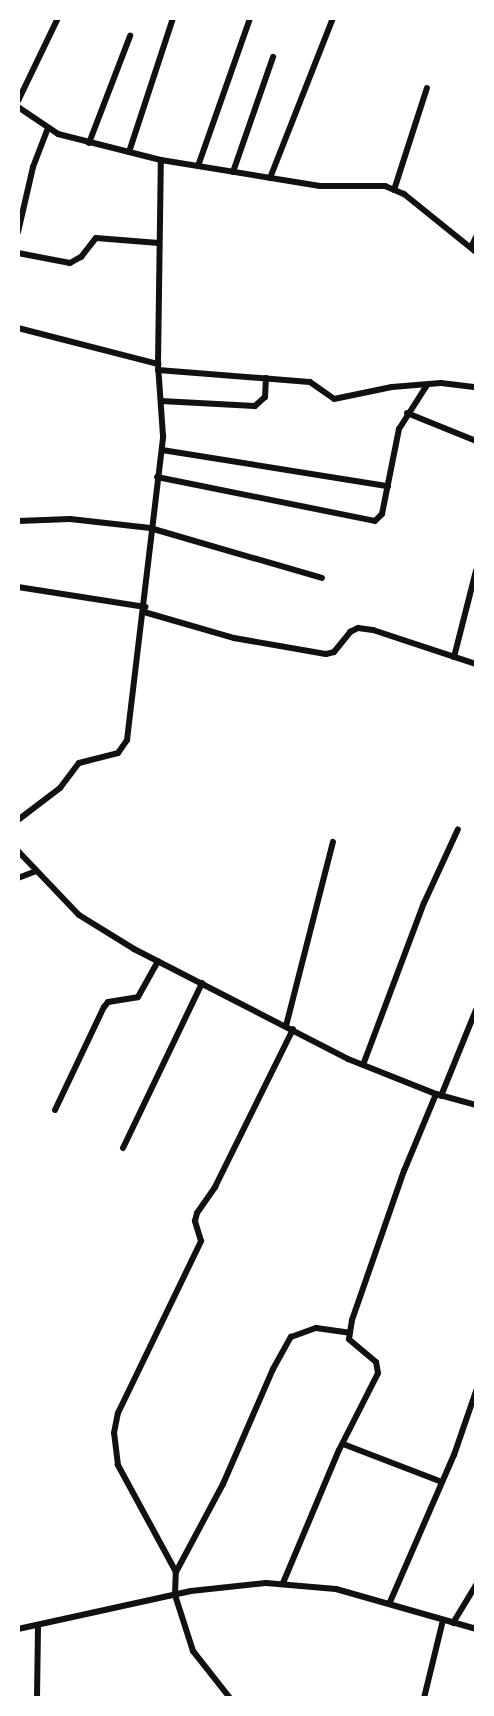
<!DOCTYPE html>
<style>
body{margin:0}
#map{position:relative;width:494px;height:1716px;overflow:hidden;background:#fff;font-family:"Asap Condensed",sans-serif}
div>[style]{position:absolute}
.minor>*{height:6px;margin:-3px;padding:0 3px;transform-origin:3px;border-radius:3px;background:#111}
span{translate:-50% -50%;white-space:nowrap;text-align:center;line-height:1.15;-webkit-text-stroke:4.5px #fff;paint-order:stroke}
.frame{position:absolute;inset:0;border:20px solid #fff;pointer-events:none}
</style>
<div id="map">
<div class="minor">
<div style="left:18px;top:101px;width:92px;rotate:-64.3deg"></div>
<div style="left:18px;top:107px;width:48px;rotate:34deg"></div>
<div style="left:58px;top:134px;width:106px;rotate:14.2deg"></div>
<div style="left:161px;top:160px;width:161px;rotate:9.3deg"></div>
<div style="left:320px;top:186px;width:65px"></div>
<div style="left:385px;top:186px;width:21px;rotate:23deg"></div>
<div style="left:404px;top:194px;width:92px;rotate:38.9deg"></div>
<div style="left:89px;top:143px;width:115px;rotate:-69deg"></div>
<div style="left:129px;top:152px;width:141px;rotate:-71.8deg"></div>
<div style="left:198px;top:166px;width:157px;rotate:-70.6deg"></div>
<div style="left:233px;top:172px;width:122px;rotate:-70.8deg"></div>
<div style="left:270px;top:178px;width:172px;rotate:-68.5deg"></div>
<div style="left:394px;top:190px;width:107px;rotate:-72.1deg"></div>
<div style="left:18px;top:232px;width:67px;rotate:-77deg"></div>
<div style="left:33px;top:167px;width:42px;rotate:-69deg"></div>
<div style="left:472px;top:245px;width:9px;rotate:-63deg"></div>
<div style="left:18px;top:253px;width:53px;rotate:10.9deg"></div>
<div style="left:70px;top:263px;width:13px;rotate:-29deg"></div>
<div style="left:81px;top:257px;width:24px;rotate:-52deg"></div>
<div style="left:96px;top:238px;width:63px;rotate:4.5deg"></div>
<div style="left:18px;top:328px;width:145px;rotate:14.4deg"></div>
<div style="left:158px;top:370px;width:152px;rotate:4.5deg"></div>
<div style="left:310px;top:382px;width:29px;rotate:35deg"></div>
<div style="left:334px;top:399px;width:59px;rotate:-11.7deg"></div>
<div style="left:392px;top:387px;width:49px;rotate:-4.7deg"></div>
<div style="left:441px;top:383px;width:35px;rotate:7deg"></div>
<div style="left:161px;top:401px;width:94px;rotate:3deg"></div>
<div style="left:255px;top:406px;width:13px;rotate:-42deg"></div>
<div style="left:265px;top:397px;width:19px;rotate:-87deg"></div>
<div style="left:407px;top:413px;width:74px;rotate:22.1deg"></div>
<div style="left:162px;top:450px;width:229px;rotate:9.1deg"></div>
<div style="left:157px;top:477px;width:222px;rotate:11.4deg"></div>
<div style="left:375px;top:521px;width:10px;rotate:-45deg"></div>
<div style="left:382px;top:514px;width:87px;rotate:-78.7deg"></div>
<div style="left:399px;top:429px;width:52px;rotate:-57.5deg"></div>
<div style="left:18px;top:521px;width:52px;rotate:-2.2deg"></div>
<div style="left:70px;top:519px;width:81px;rotate:6.4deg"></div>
<div style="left:150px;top:528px;width:179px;rotate:16.2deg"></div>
<div style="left:18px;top:587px;width:129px;rotate:8.9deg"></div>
<div style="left:144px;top:612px;width:94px;rotate:16.1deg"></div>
<div style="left:234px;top:638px;width:93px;rotate:9.9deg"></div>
<div style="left:326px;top:654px;width:8px;rotate:-14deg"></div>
<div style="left:334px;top:652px;width:26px;rotate:-51deg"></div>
<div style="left:350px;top:632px;width:9px;rotate:-27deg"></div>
<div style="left:358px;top:628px;width:15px;rotate:8deg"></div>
<div style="left:373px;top:630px;width:108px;rotate:18.3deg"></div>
<div style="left:454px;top:657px;width:89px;rotate:-75.7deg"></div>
<div style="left:18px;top:820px;width:53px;rotate:-37.3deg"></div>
<div style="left:60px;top:788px;width:31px;rotate:-53deg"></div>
<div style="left:79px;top:763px;width:40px;rotate:-14.4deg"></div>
<div style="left:118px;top:753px;width:16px;rotate:-55deg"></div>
<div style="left:127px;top:740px;width:306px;rotate:-83.2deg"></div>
<div style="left:163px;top:436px;width:72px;rotate:-94deg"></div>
<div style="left:158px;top:364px;width:204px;rotate:-89.2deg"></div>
<div style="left:18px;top:851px;width:88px;rotate:46.4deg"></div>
<div style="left:79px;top:915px;width:65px;rotate:31.7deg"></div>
<div style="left:134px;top:949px;width:241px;rotate:27.2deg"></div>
<div style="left:348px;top:1059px;width:95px;rotate:21.7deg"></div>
<div style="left:436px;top:1094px;width:41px;rotate:15.4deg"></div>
<div style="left:18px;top:878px;width:19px;rotate:-21deg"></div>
<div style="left:286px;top:1026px;width:190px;rotate:-75.7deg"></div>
<div style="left:363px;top:1065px;width:173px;rotate:-69.4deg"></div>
<div style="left:424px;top:903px;width:81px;rotate:-65.3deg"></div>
<div style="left:441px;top:1096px;width:93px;rotate:-67.9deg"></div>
<div style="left:55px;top:1110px;width:114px;rotate:-64.6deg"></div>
<div style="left:104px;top:1007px;width:6px;rotate:-51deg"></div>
<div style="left:108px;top:1002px;width:30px;rotate:-9deg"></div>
<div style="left:138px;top:997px;width:41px;rotate:-60.9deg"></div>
<div style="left:123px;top:1148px;width:183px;rotate:-64.4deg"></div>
<div style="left:343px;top:1444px;width:106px;rotate:21deg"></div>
<div style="left:176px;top:1572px;width:122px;rotate:-118.5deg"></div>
<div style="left:118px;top:1465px;width:32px;rotate:-97deg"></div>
<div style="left:114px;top:1433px;width:20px;rotate:-79deg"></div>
<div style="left:118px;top:1413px;width:191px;rotate:-64.2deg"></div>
<div style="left:201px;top:1241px;width:21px;rotate:-107deg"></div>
<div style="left:195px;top:1221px;width:8px;rotate:-76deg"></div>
<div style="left:197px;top:1213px;width:32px;rotate:-55deg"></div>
<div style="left:215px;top:1187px;width:176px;rotate:-63.7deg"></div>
<div style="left:283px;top:1583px;width:144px;rotate:-67.2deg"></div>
<div style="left:339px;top:1450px;width:86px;rotate:-63.1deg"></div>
<div style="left:378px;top:1373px;width:11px;rotate:-100deg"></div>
<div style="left:376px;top:1362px;width:35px;rotate:-140deg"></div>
<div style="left:349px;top:1339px;width:19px;rotate:-81deg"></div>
<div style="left:352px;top:1320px;width:158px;rotate:-70.8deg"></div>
<div style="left:404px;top:1171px;width:83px;rotate:-67.4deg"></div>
<div style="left:390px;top:1602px;width:160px;rotate:-66.5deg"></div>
<div style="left:454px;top:1455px;width:68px;rotate:-71deg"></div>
<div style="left:453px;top:1623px;width:44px;rotate:-58.8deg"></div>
<div style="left:18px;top:1629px;width:177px;rotate:-12.4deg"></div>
<div style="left:191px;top:1591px;width:75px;rotate:-6.1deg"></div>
<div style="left:266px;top:1583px;width:70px;rotate:4.9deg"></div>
<div style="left:336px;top:1589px;width:146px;rotate:15.9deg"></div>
<div style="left:37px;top:1698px;width:73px;rotate:-89.2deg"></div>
<div style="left:230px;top:1698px;width:60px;rotate:-128.2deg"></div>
<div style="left:193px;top:1651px;width:59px;rotate:-107.8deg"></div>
<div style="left:175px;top:1595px;width:23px;rotate:-88deg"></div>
<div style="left:176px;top:1572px;width:100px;rotate:-61.9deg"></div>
<div style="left:223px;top:1484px;width:125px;rotate:-66.5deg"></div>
<div style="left:273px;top:1369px;width:37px;rotate:-61deg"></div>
<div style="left:291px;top:1337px;width:27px;rotate:-20deg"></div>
<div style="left:316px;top:1328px;width:34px;rotate:8deg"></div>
<div style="left:424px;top:1698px;width:80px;rotate:-76.3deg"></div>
</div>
<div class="frame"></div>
</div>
